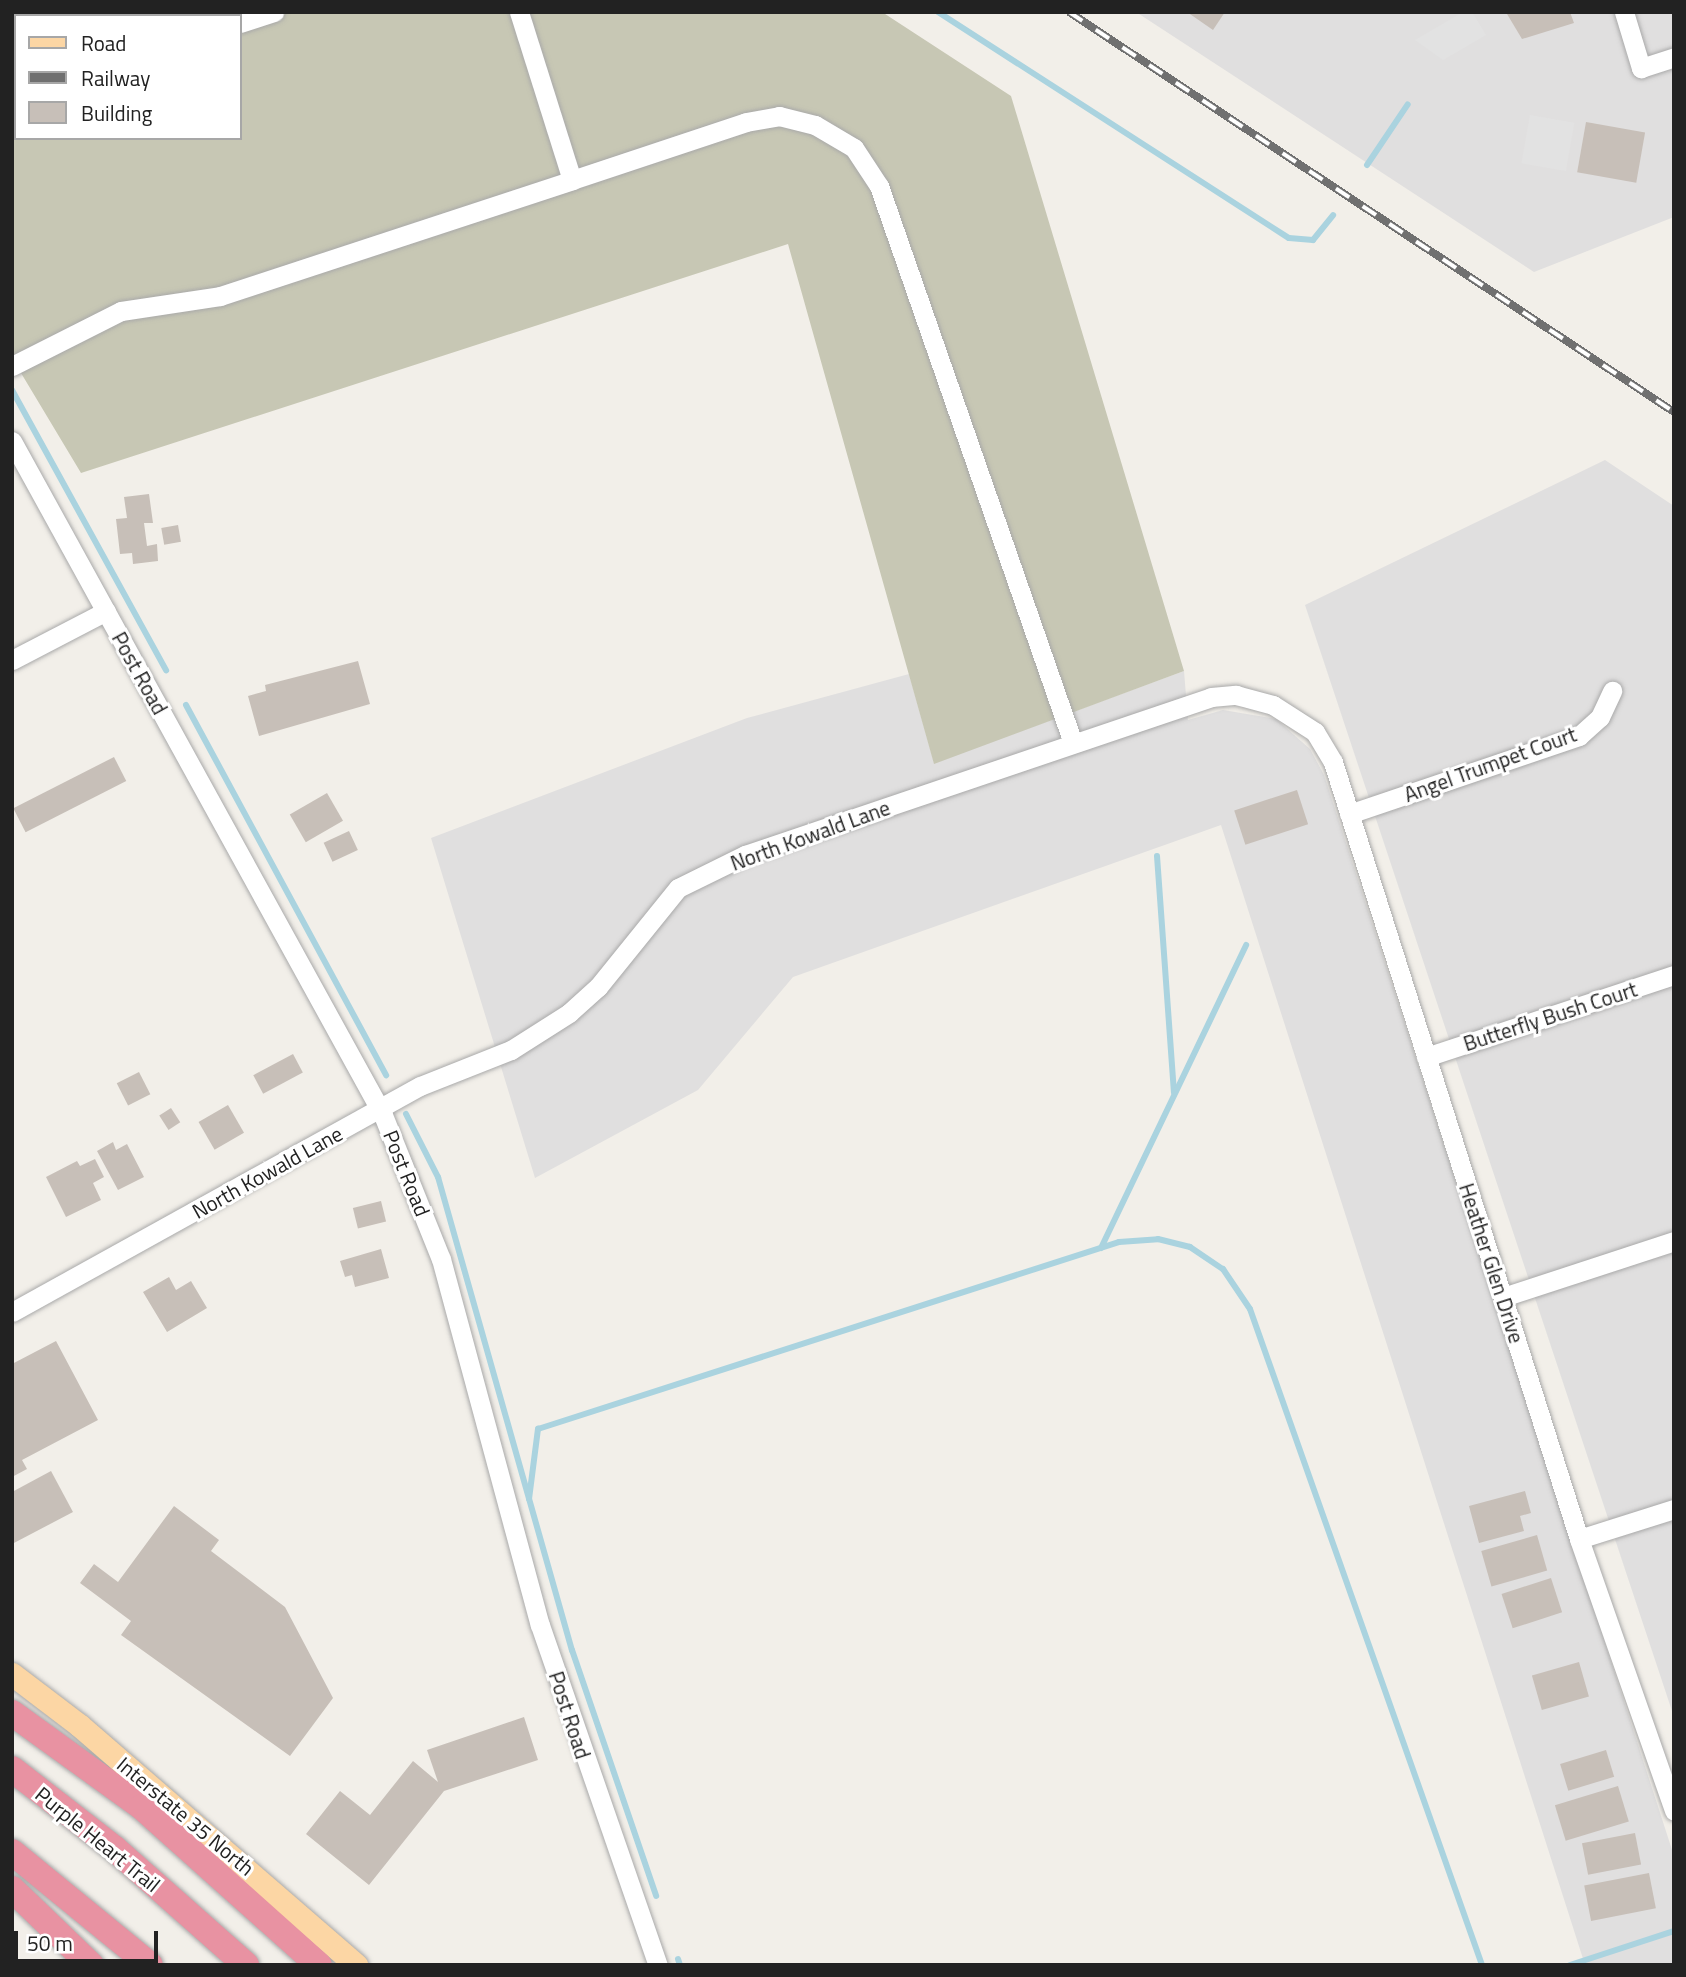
<!DOCTYPE html>
<style>
body{margin:0}
#map{position:relative;width:1686px;height:1977px;overflow:hidden;background:#f2efe9;font-family:"Titillium Web",sans-serif}
div>[style]{position:absolute}
.residential>*{inset:0;background:#e0dfdf}
.construction>*{inset:0;background:#c7c7b4}
.parking>*{inset:0;background:#e2e2e2;transform-origin:0 0}
.stream>*{height:6px;margin:-3px;padding:0 3px;transform-origin:3px;border-radius:3px;background:#aad3df}
.building>*{inset:0;background:#c7bfb8;transform-origin:0 0}
.roads{filter:drop-shadow(0 0 2px #a9a9a9) drop-shadow(0 0 2px #a9a9a9)}
.minor>*{height:19px;margin:-9.5px;padding:0 9.5px;transform-origin:9.5px;border-radius:9.5px;background:#fff}
.major>*{height:23px;margin:-11.5px;padding:0 11.5px;transform-origin:11.5px;border-radius:11.5px;background:#fcd6a4}
.highway>*{height:26px;margin:-13px;padding:0 13px;transform-origin:13px;border-radius:13px;background:#e892a2}
.rail>*{height:8px;margin-top:-4px;transform-origin:0;background:repeating-linear-gradient(90deg,#fff 0 16px,#707070 0 32px);box-sizing:border-box;border-block:2px solid #707070}
span{translate:-50% -50%;white-space:nowrap;text-align:center;line-height:1.15;-webkit-text-stroke:6px #fff;paint-order:stroke}
.street-label{font-size:21px;color:#222}
.frame{position:absolute;inset:0;border:14px solid #222;pointer-events:none}
.legend{position:absolute;left:14px;top:14px;width:228px;height:126px;box-sizing:border-box;background:#fff;border:2px solid #a7a7a7;margin:0;padding:9px 12px;list-style:none;font-size:21px;color:#222}
.legend li{display:flex;align-items:center;gap:14px;height:35px}
.legend b{width:35px;border:2px solid #a7a7a7}
.scale{position:absolute;left:14px;top:1931px;width:144px;height:32px;box-sizing:border-box;border:4px solid #222;border-top:0;padding-left:9px;font-size:21px;line-height:24px;white-space:nowrap;color:#222;-webkit-text-stroke:5px #fff;paint-order:stroke}
</style>
<div id="map">
<div class="residential">
<div style="clip-path:polygon(1136px 12px,1674px 12px,1674px 217px,1534px 272px)"></div>
<div style="clip-path:polygon(1605px 460px,1674px 506px,1674px 1717px,1305px 605px)"></div>
<div style="clip-path:polygon(1184px 671px,1188px 720px,1223px 710px,1276px 719px,1310px 749px,1324px 775px,1674px 1856px,1674px 1965px,1585px 1965px,1221px 825px,793px 977px,698px 1090px,535px 1178px,431px 838px,747px 718px,909px 674px,934px 763px)"></div>
</div>
<div class="construction">
<div style="clip-path:polygon(evenodd,12px 12px,882px 12px,1011px 96px,1184px 671px,934px 764px,788px 244px,81px 473px,12px 358px,12px 12px,16px 16px,240px 16px,240px 138px,16px 138px,16px 16px)"></div>
</div>
<div class="parking">
<div style="clip-path:polygon(1463px 12px,1472px 12px,1486px 35px,1443px 60px,1415px 40px)"></div>
<div style="left:1530px;top:115px;width:45px;height:49px;rotate:10deg"></div>
</div>
<div class="stream">
<div style="left:938px;top:12px;width:417px;rotate:32.8deg"></div>
<div style="left:1289px;top:238px;width:24px;rotate:5deg"></div>
<div style="left:1313px;top:240px;width:32px;rotate:-51deg"></div>
<div style="left:1367px;top:165px;width:73px;rotate:-56.1deg"></div>
<div style="left:12px;top:390px;width:320px;rotate:61.2deg"></div>
<div style="left:186px;top:705px;width:421px;rotate:61.6deg"></div>
<div style="left:1157px;top:856px;width:237px;rotate:85.9deg"></div>
<div style="left:406px;top:1114px;width:71px;rotate:63.1deg"></div>
<div style="left:438px;top:1177px;width:492px;rotate:74.2deg"></div>
<div style="left:572px;top:1650px;width:260px;rotate:71.1deg"></div>
<div style="left:1101px;top:1248px;width:336px;rotate:-64.4deg"></div>
<div style="left:529px;top:1499px;width:71px;rotate:-82.7deg"></div>
<div style="left:538px;top:1429px;width:610px;rotate:-17.84deg"></div>
<div style="left:1119px;top:1242px;width:39px;rotate:-4deg"></div>
<div style="left:1158px;top:1239px;width:33px;rotate:14deg"></div>
<div style="left:1190px;top:1247px;width:40px;rotate:34deg"></div>
<div style="left:1223px;top:1269px;width:48px;rotate:56deg"></div>
<div style="left:1250px;top:1309px;width:696px;rotate:70.52deg"></div>
<div style="left:678px;top:1959px;width:6px;rotate:72deg"></div>
<div style="left:1570px;top:1965px;width:109px;rotate:-18.1deg"></div>
</div>
<div class="building">
<div style="clip-path:polygon(1187px 12px,1225px 12px,1213px 30px)"></div>
<div style="clip-path:polygon(1570px 12px,1574px 23px,1522px 39px,1507px 14px)"></div>
<div style="left:1586px;top:122px;width:60px;height:51px;rotate:10deg"></div>
<div style="clip-path:polygon(149px 494px,153px 523px,144px 523px,147px 546px,157px 544px,158px 561px,133px 564px,132px 553px,120px 554px,116px 519px,127px 518px,124px 497px)"></div>
<div style="left:178px;top:525px;width:17px;height:17px;rotate:80deg"></div>
<div style="clip-path:polygon(358px 661px,370px 704px,259px 736px,248px 696px,266px 691px,265px 685px)"></div>
<div style="left:114px;top:757px;width:27px;height:113px;rotate:63deg"></div>
<div style="left:1297px;top:790px;width:36px;height:66px;rotate:72deg"></div>
<div style="left:327px;top:793px;width:32px;height:43px;rotate:60deg"></div>
<div style="left:349px;top:831px;width:21px;height:28px;rotate:65deg"></div>
<div style="left:293px;top:1054px;width:21px;height:45px;rotate:62deg"></div>
<div style="left:139px;top:1072px;width:25px;height:25px;rotate:63deg"></div>
<div style="left:228px;top:1105px;width:32px;height:34px;rotate:60deg"></div>
<div style="left:171px;top:1108px;width:17px;height:14px;rotate:57deg"></div>
<div style="clip-path:polygon(113px 1142px,116px 1150px,127px 1144px,144px 1177px,118px 1190px,97px 1151px)"></div>
<div style="clip-path:polygon(95px 1159px,104px 1177px,93px 1183px,101px 1200px,66px 1217px,46px 1177px,77px 1161px,80px 1166px)"></div>
<div style="left:381px;top:1201px;width:21px;height:29px;rotate:76deg"></div>
<div style="clip-path:polygon(381px 1249px,389px 1278px,355px 1287px,352px 1275px,345px 1277px,340px 1261px)"></div>
<div style="clip-path:polygon(169px 1277px,176px 1290px,191px 1281px,207px 1308px,167px 1332px,143px 1292px)"></div>
<div style="clip-path:polygon(56px 1341px,98px 1420px,22px 1460px,27px 1469px,12px 1477px,12px 1364px)"></div>
<div style="clip-path:polygon(51px 1471px,73px 1512px,12px 1544px,12px 1492px)"></div>
<div style="clip-path:polygon(1525px 1491px,1531px 1513px,1520px 1516px,1524px 1531px,1479px 1543px,1469px 1506px)"></div>
<div style="clip-path:polygon(174px 1506px,219px 1540px,211px 1551px,285px 1607px,333px 1698px,290px 1756px,121px 1635px,131px 1621px,80px 1583px,94px 1564px,118px 1582px)"></div>
<div style="left:1537px;top:1535px;width:37px;height:58px;rotate:74deg"></div>
<div style="left:1551px;top:1578px;width:36px;height:52px;rotate:72deg"></div>
<div style="left:1579px;top:1662px;width:36px;height:49px;rotate:74deg"></div>
<div style="clip-path:polygon(524px 1717px,538px 1760px,444px 1791px,369px 1885px,306px 1834px,340px 1791px,370px 1815px,413px 1761px,438px 1782px,427px 1750px)"></div>
<div style="left:1606px;top:1750px;width:28px;height:48px;rotate:73deg"></div>
<div style="left:1618px;top:1786px;width:37px;height:66px;rotate:73deg"></div>
<div style="left:1635px;top:1833px;width:32px;height:54px;rotate:79deg"></div>
<div style="left:1649px;top:1873px;width:36px;height:66px;rotate:79deg"></div>
</div>
<div class="roads">
<div class="minor">
<div style="left:1624px;top:12px;width:59px;rotate:73.1deg"></div>
<div style="left:1641px;top:68px;width:35px;rotate:-18deg"></div>
<div style="left:240px;top:23px;width:36px;rotate:-18deg"></div>
<div style="left:12px;top:77px;width:4px;rotate:-27deg"></div>
<div style="left:572px;top:180px;width:183px;rotate:-18.4deg"></div>
<div style="left:746px;top:122px;width:34px;rotate:-10deg"></div>
<div style="left:779px;top:116px;width:37px;rotate:14deg"></div>
<div style="left:815px;top:125px;width:45px;rotate:30.5deg"></div>
<div style="left:854px;top:148px;width:45px;rotate:56.7deg"></div>
<div style="left:879px;top:186px;width:590px;rotate:70.8deg"></div>
<div style="left:12px;top:366px;width:122px;rotate:-26.8deg"></div>
<div style="left:121px;top:311px;width:100px;rotate:-8.6deg"></div>
<div style="left:220px;top:296px;width:371px;rotate:-18.2deg"></div>
<div style="left:572px;top:180px;width:176px;rotate:-107.5deg"></div>
<div style="left:12px;top:441px;width:769px;rotate:61.17deg"></div>
<div style="left:383px;top:1115px;width:155px;rotate:68.1deg"></div>
<div style="left:441px;top:1259px;width:379px;rotate:74.9deg"></div>
<div style="left:540px;top:1625px;width:360px;rotate:70.9deg"></div>
<div style="left:12px;top:660px;width:106px;rotate:-27.5deg"></div>
<div style="left:1349px;top:814px;width:243px;rotate:-18.7deg"></div>
<div style="left:1579px;top:736px;width:28px;rotate:-42deg"></div>
<div style="left:1600px;top:717px;width:29px;rotate:-65deg"></div>
<div style="left:1426px;top:1057px;width:261px;rotate:-18.3deg"></div>
<div style="left:1503px;top:1297px;width:180px;rotate:-18.1deg"></div>
<div style="left:12px;top:1312px;width:466px;rotate:-29deg"></div>
<div style="left:420px;top:1086px;width:98px;rotate:-21.6deg"></div>
<div style="left:511px;top:1050px;width:69px;rotate:-32.5deg"></div>
<div style="left:569px;top:1013px;width:39px;rotate:-42deg"></div>
<div style="left:598px;top:987px;width:127px;rotate:-51.1deg"></div>
<div style="left:678px;top:888px;width:75px;rotate:-26.2deg"></div>
<div style="left:745px;top:855px;width:492px;rotate:-18.7deg"></div>
<div style="left:1211px;top:697px;width:25px;rotate:-5deg"></div>
<div style="left:1236px;top:695px;width:38px;rotate:15deg"></div>
<div style="left:1273px;top:705px;width:50px;rotate:32.7deg"></div>
<div style="left:1315px;top:732px;width:35px;rotate:59deg"></div>
<div style="left:1333px;top:762px;width:815px;rotate:72.43deg"></div>
<div style="left:1579px;top:1539px;width:288px;rotate:70.7deg"></div>
<div style="left:1579px;top:1539px;width:100px;rotate:-17.5deg"></div>
</div>
<div class="major">
<div style="left:12px;top:1674px;width:84px;rotate:37.3deg"></div>
<div style="left:79px;top:1725px;width:367px;rotate:40.9deg"></div>
</div>
<div class="highway">
<div style="left:12px;top:1713px;width:160px;rotate:35.9deg"></div>
<div style="left:142px;top:1807px;width:237px;rotate:41.8deg"></div>
<div style="left:12px;top:1769px;width:130px;rotate:37.8deg"></div>
<div style="left:115px;top:1849px;width:175px;rotate:41.5deg"></div>
<div style="left:12px;top:1852px;width:178px;rotate:39.3deg"></div>
<div style="left:12px;top:1889px;width:110px;rotate:43.9deg"></div>
</div>
</div>
<div class="rail">
<div style="left:1069px;top:12px;width:725px;rotate:33.47deg"></div>
</div>
<div class="street-label">
<span style="left:140px;top:673px;rotate:61deg">Post Road</span>
<span style="left:1490px;top:764px;rotate:-20deg">Angel Trumpet Court</span>
<span style="left:810px;top:835px;rotate:-20deg">North Kowald Lane</span>
<span style="left:1550px;top:1016px;rotate:-18deg">Butterfly Bush Court</span>
<span style="left:267px;top:1172px;rotate:-29deg">North Kowald Lane</span>
<span style="left:407px;top:1173px;rotate:68deg">Post Road</span>
<span style="left:1492px;top:1263px;rotate:72deg">Heather Glen Drive</span>
<span style="left:570px;top:1715px;rotate:72deg">Post Road</span>
<span style="left:186px;top:1816px;rotate:40deg">Interstate 35 North</span>
<span style="left:98px;top:1839px;rotate:39deg">Purple Heart Trail</span>
</div>
<div class="frame"></div>
<ul class="legend">
<li><b style="height:9px;background:#fcd6a4"></b>Road</li>
<li><b style="height:9px;background:#707070"></b>Railway</li>
<li><b style="height:19px;background:#c7bfb8"></b>Building</li>
</ul>
<div class="scale">50 m</div>
</div>
